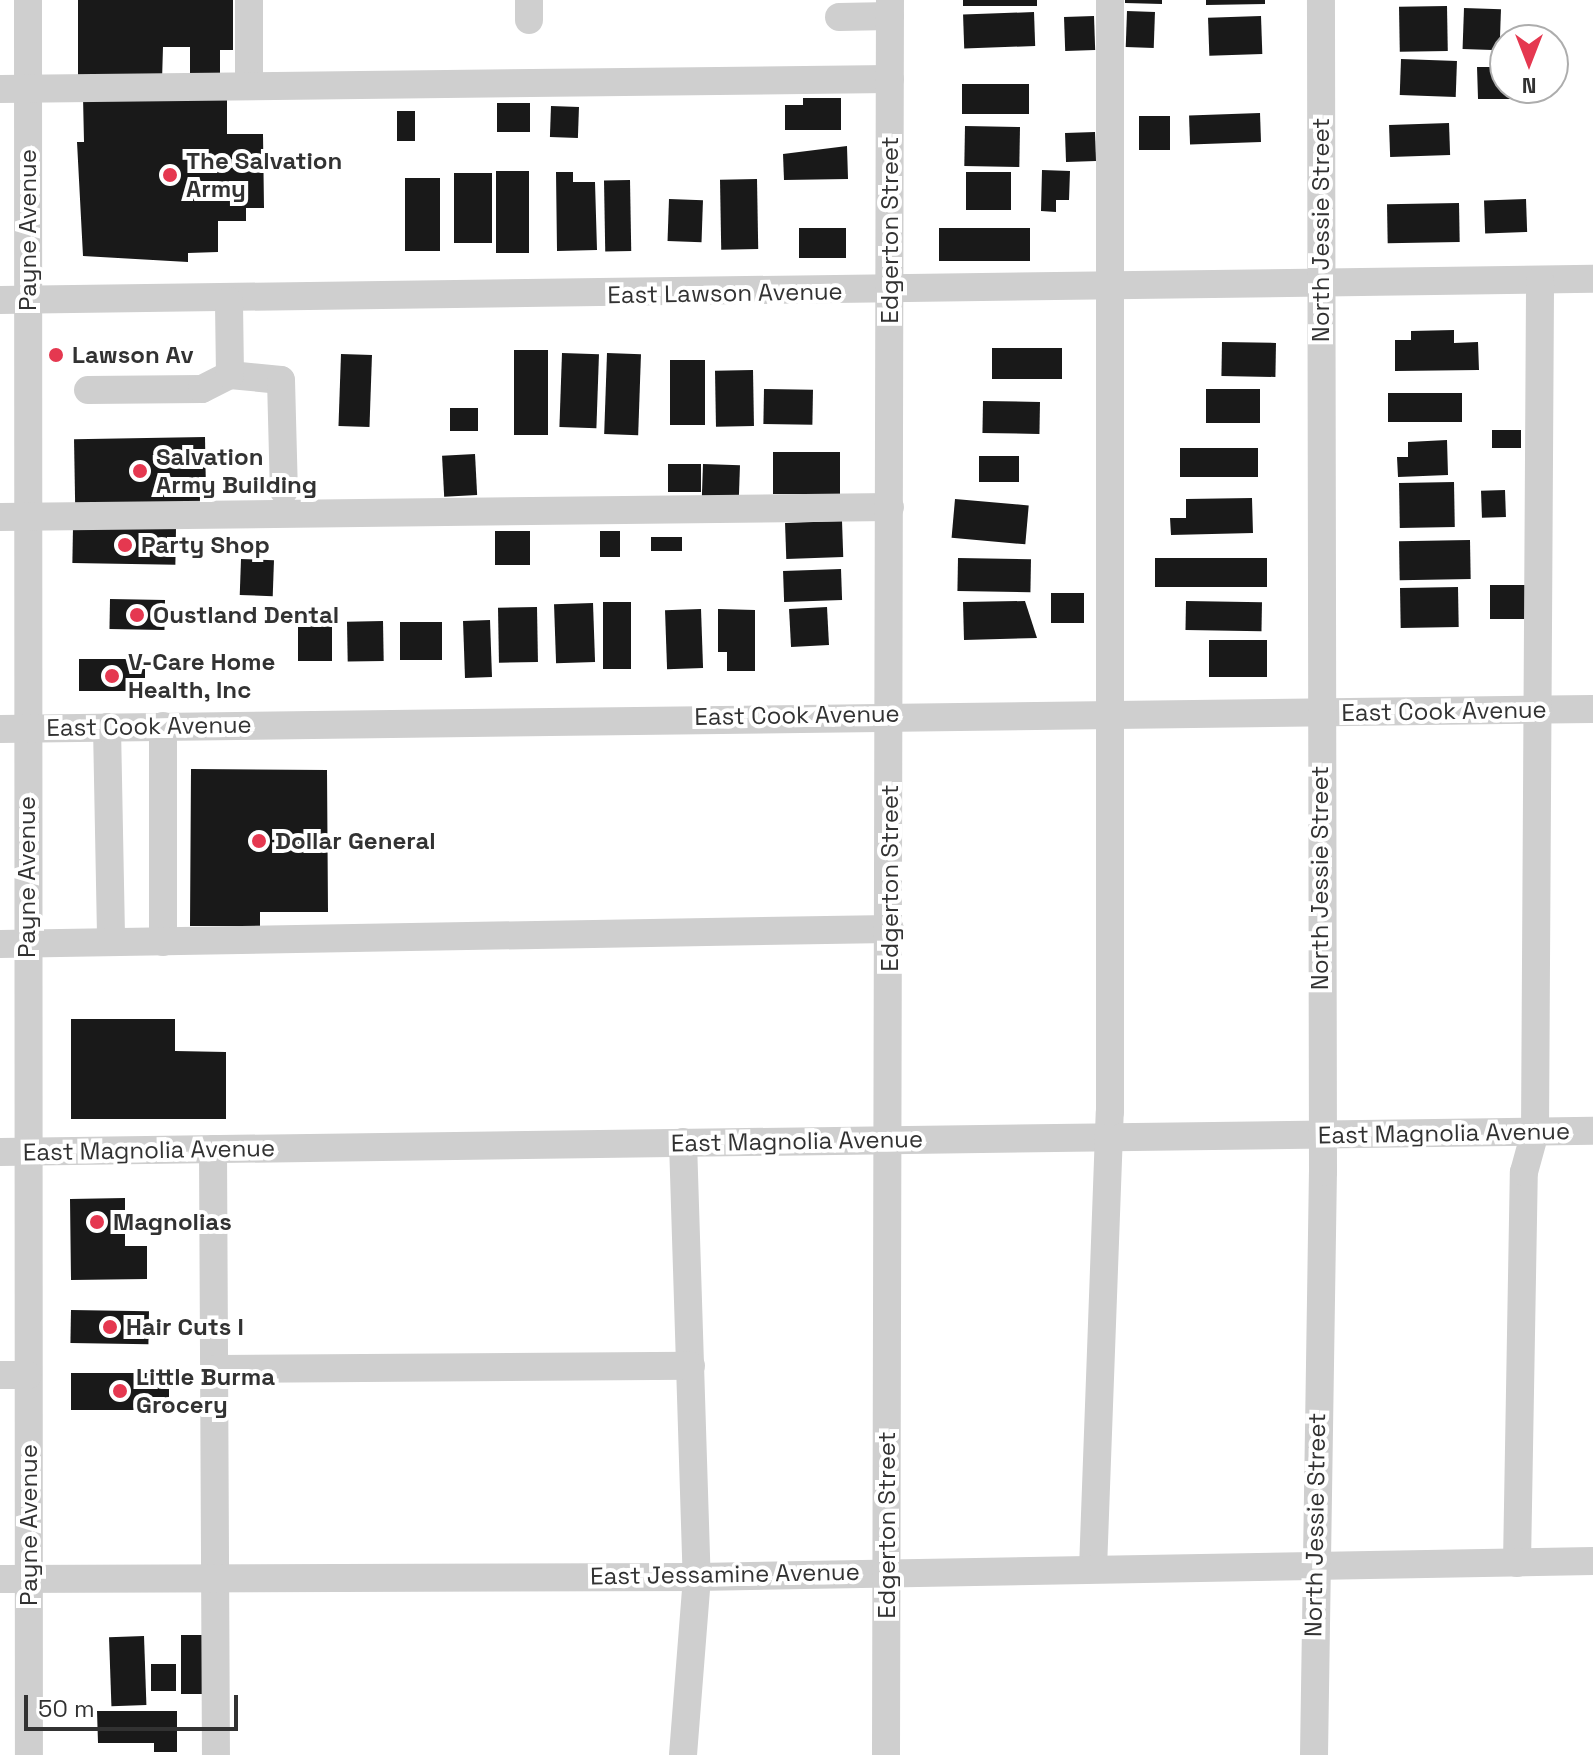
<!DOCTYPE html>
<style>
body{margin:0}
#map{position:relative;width:1593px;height:1755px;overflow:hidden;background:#fff;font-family:"Space Grotesk",sans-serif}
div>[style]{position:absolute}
.building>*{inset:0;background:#191919;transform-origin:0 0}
.minor>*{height:28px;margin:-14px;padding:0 14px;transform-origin:14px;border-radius:14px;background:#cfcfcf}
.dots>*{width:22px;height:22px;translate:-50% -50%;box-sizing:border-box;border:4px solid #fff;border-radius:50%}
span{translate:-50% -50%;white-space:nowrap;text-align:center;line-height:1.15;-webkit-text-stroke:8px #fff;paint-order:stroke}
.poi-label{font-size:24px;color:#323232;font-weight:700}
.left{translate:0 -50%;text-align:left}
.street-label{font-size:24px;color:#323232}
.north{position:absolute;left:1489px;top:24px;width:80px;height:80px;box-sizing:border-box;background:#fff;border:2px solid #adadad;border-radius:50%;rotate:180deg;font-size:22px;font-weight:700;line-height:32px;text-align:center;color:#323232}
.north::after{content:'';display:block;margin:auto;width:28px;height:36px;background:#e53850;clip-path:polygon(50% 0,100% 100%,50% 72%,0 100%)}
.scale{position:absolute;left:24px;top:1695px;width:214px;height:36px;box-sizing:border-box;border:4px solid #323232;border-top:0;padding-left:10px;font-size:24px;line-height:28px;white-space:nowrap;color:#323232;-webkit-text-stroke:6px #fff;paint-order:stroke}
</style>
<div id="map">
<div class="building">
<div style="clip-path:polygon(78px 0,233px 0,233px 50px,220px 50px,220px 75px,190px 75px,190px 47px,163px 47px,162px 81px,78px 80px)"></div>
<div style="left:963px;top:0;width:74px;height:6px"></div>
<div style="clip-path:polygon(1125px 0,1162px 0,1162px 4px,1125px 3px)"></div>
<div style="clip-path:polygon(1206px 0,1265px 0,1265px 4px,1206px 5px)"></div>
<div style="left:1447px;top:6px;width:45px;height:48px;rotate:89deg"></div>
<div style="left:1464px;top:8px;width:37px;height:41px;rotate:2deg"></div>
<div style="left:1127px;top:11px;width:28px;height:36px;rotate:2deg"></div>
<div style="left:1034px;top:12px;width:34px;height:71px;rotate:88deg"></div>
<div style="left:1094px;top:16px;width:34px;height:30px;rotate:88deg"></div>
<div style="left:1261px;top:16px;width:38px;height:53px;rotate:88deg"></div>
<div style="left:1401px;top:59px;width:56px;height:36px;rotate:2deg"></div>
<div style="clip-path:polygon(1477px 67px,1505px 67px,1511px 99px,1478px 99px)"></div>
<div style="left:962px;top:84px;width:67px;height:30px"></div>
<div style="clip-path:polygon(227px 96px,227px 134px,263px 134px,264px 208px,246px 208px,246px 221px,218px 221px,218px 252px,188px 253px,188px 262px,83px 256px,77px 142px,84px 142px,83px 97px)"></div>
<div style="clip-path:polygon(803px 98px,841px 98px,841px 130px,785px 130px,785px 105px,803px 105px)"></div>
<div style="left:497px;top:103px;width:33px;height:29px"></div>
<div style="left:551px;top:106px;width:28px;height:31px;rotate:2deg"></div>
<div style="left:397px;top:111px;width:18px;height:30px"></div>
<div style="left:1260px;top:113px;width:29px;height:71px;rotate:88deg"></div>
<div style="left:1139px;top:116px;width:31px;height:34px"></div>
<div style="left:1449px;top:123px;width:32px;height:60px;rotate:88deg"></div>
<div style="left:965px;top:126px;width:55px;height:40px;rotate:1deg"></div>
<div style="left:1095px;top:132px;width:29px;height:30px;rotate:88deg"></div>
<div style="clip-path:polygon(847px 146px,848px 179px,784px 180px,783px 154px)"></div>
<div style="clip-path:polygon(1042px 170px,1070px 171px,1069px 200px,1056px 200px,1056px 212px,1041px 211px)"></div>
<div style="left:496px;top:171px;width:33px;height:82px"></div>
<div style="clip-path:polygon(556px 172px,573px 172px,573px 182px,595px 182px,597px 250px,557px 251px)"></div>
<div style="left:1011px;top:172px;width:38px;height:45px;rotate:90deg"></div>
<div style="left:454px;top:173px;width:38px;height:70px"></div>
<div style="left:405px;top:178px;width:35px;height:73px"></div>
<div style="left:757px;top:179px;width:70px;height:37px;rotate:89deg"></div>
<div style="left:630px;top:180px;width:71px;height:26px;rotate:89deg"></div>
<div style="left:669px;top:199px;width:34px;height:42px;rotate:2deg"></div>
<div style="left:1526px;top:199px;width:33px;height:42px;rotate:88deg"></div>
<div style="left:1459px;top:203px;width:39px;height:72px;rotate:89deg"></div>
<div style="left:799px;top:228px;width:47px;height:30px"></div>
<div style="left:939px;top:228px;width:91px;height:33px"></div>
<div style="clip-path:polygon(1454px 330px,1454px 343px,1478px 342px,1479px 370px,1395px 371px,1395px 340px,1411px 340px,1411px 331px)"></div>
<div style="left:1222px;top:342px;width:54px;height:34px;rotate:1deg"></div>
<div style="left:1062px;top:348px;width:31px;height:70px;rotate:90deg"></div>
<div style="left:514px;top:350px;width:34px;height:85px"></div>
<div style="left:562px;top:353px;width:37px;height:74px;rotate:2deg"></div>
<div style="left:607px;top:353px;width:34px;height:81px;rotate:2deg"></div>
<div style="left:341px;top:354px;width:31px;height:72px;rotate:2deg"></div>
<div style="left:670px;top:360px;width:35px;height:65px"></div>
<div style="left:753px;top:370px;width:56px;height:38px;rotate:89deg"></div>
<div style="left:764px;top:389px;width:49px;height:35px;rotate:1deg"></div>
<div style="left:1206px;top:389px;width:54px;height:34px"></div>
<div style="left:1462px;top:393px;width:29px;height:74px;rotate:90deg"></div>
<div style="left:983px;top:401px;width:57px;height:32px;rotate:1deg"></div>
<div style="left:450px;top:408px;width:28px;height:23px"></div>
<div style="left:1521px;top:430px;width:18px;height:29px;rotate:90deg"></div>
<div style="left:205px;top:437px;width:66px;height:131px;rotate:89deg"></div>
<div style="clip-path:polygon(1447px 440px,1448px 475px,1398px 477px,1397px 457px,1408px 457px,1408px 442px)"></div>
<div style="left:1180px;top:448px;width:78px;height:29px"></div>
<div style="left:773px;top:452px;width:67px;height:42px"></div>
<div style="left:475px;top:454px;width:41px;height:33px;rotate:87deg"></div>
<div style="left:979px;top:456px;width:40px;height:26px"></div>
<div style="left:668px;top:464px;width:33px;height:28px"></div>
<div style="left:703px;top:464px;width:37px;height:32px;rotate:2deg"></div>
<div style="left:1454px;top:482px;width:45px;height:55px;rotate:89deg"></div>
<div style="left:1505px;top:490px;width:27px;height:24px;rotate:88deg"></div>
<div style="clip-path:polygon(1252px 498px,1253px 533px,1171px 535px,1170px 518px,1186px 518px,1186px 499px)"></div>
<div style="left:955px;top:499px;width:74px;height:39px;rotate:5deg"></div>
<div style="left:842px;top:521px;width:36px;height:57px;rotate:88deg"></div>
<div style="left:73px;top:527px;width:103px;height:36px;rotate:1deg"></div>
<div style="left:495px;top:531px;width:35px;height:34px"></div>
<div style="left:600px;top:531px;width:20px;height:26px"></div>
<div style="left:651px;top:537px;width:31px;height:14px"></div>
<div style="left:1470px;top:540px;width:39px;height:71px;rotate:89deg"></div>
<div style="left:958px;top:558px;width:73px;height:33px;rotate:1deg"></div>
<div style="left:1155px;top:558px;width:112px;height:29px"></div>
<div style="left:241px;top:559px;width:33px;height:36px;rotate:2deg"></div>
<div style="left:841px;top:569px;width:31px;height:58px;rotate:88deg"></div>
<div style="left:1490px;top:585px;width:35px;height:34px"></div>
<div style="left:1458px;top:587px;width:40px;height:58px;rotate:89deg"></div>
<div style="left:1084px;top:593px;width:30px;height:33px;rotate:90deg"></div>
<div style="left:110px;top:599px;width:55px;height:30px;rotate:1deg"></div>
<div style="clip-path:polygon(1025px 601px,1037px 638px,964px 640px,963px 602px)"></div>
<div style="left:1186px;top:601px;width:76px;height:29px;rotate:1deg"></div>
<div style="left:603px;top:602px;width:28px;height:67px"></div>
<div style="left:593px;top:603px;width:59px;height:39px;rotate:88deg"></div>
<div style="left:537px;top:607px;width:55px;height:39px;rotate:89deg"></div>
<div style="left:827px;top:607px;width:38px;height:38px;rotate:87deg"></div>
<div style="left:298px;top:609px;width:34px;height:52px"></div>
<div style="left:701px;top:609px;width:59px;height:36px;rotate:88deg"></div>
<div style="clip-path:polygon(718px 609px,755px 610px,755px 671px,727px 671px,727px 652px,718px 652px)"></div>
<div style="left:490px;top:620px;width:57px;height:27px;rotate:88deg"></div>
<div style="left:383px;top:621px;width:40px;height:36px;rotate:89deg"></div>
<div style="left:442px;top:622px;width:38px;height:42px;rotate:90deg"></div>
<div style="left:1267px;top:640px;width:37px;height:58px;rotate:90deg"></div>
<div style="left:145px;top:659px;width:32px;height:66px;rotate:90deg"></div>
<div style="clip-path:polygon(191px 769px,327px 770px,328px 912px,260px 912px,260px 926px,190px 926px)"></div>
<div style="clip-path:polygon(71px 1019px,175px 1019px,175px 1051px,226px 1052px,226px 1119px,71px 1119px)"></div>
<div style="clip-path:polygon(125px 1198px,125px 1246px,147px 1246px,147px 1279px,71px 1280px,70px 1199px)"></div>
<div style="left:71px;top:1310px;width:78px;height:33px;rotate:1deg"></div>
<div style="left:71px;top:1373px;width:98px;height:37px"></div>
<div style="left:181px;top:1635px;width:34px;height:59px"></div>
<div style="left:144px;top:1636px;width:69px;height:35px;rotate:88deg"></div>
<div style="left:151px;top:1664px;width:25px;height:27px"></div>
<div style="clip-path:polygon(97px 1711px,177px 1711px,177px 1752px,154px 1752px,154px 1743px,98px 1743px)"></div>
</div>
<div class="minor">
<div style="left:28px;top:0;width:1755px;rotate:89.97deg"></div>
<div style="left:249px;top:0;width:86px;rotate:90deg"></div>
<div style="left:529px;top:0;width:20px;rotate:90deg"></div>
<div style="left:839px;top:17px;width:51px;rotate:-1.1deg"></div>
<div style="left:0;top:89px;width:890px;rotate:-0.64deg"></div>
<div style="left:0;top:300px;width:1593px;rotate:-0.76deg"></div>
<div style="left:230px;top:375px;width:51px;rotate:5.6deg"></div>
<div style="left:281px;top:380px;width:111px;rotate:88.5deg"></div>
<div style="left:88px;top:390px;width:114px;rotate:-0.5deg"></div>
<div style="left:202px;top:389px;width:31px;rotate:-27deg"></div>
<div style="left:230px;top:375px;width:74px;rotate:-90.8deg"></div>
<div style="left:0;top:517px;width:890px;rotate:-0.64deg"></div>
<div style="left:107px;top:727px;width:215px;rotate:88.9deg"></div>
<div style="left:0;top:729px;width:1593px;rotate:-0.72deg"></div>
<div style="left:163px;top:942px;width:216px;rotate:-90deg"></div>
<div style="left:0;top:944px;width:890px;rotate:-0.97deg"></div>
<div style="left:683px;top:1142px;width:435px;rotate:88.2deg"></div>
<div style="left:697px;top:1577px;width:179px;rotate:94.5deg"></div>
<div style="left:213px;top:1149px;width:606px;rotate:89.72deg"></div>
<div style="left:0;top:1152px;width:1593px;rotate:-0.76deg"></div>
<div style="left:216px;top:1369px;width:475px;rotate:-0.4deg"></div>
<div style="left:0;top:1375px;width:28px"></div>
<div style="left:1517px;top:1563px;width:391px;rotate:-89deg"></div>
<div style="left:1524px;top:1172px;width:41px;rotate:-74.6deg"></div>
<div style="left:1535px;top:1132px;width:851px;rotate:-89.66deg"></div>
<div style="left:1093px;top:1569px;width:457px;rotate:-87.9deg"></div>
<div style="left:1110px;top:1112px;width:1112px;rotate:-90deg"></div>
<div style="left:0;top:1579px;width:697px;rotate:-0.16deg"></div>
<div style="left:697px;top:1577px;width:896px;rotate:-1.02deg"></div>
<div style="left:886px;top:1755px;width:1755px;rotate:-89.87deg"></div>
<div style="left:1314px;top:1755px;width:583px;rotate:-89.12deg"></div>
<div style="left:1323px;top:1172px;width:1172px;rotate:-90.1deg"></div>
</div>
<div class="dots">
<div style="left:170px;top:175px;background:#e53850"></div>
<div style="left:56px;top:355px;background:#e53850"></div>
<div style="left:140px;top:471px;background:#e53850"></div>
<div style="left:125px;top:545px;background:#e53850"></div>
<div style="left:137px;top:615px;background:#e53850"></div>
<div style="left:112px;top:676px;background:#e53850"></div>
<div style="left:259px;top:841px;background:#e53850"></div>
<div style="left:97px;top:1222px;background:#e53850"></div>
<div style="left:110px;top:1327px;background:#e53850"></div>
<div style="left:120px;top:1391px;background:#e53850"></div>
</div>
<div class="poi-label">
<span class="left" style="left:186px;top:175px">The Salvation<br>Army</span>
<span class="left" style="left:72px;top:355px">Lawson Av</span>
<span class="left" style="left:156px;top:471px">Salvation<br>Army Building</span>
<span class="left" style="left:141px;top:545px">Party Shop</span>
<span class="left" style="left:153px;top:615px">Oustland Dental</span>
<span class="left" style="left:128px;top:676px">V-Care Home<br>Health, Inc</span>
<span class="left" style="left:275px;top:841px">Dollar General</span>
<span class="left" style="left:113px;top:1222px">Magnolias</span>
<span class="left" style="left:126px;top:1327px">Hair Cuts I</span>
<span class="left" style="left:136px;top:1391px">Little Burma<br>Grocery</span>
</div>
<div class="street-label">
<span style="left:28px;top:230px;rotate:-90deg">Payne Avenue</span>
<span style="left:890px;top:230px;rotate:-90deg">Edgerton Street</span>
<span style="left:1321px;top:230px;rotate:-90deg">North Jessie Street</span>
<span style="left:725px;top:293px;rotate:-1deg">East Lawson Avenue</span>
<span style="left:1444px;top:711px;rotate:-1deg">East Cook Avenue</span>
<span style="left:797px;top:715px;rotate:-1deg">East Cook Avenue</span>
<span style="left:149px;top:726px;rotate:-1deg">East Cook Avenue</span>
<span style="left:27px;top:877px;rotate:-90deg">Payne Avenue</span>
<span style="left:890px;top:878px;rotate:-90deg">Edgerton Street</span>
<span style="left:1320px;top:878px;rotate:-90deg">North Jessie Street</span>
<span style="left:1444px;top:1133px;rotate:-1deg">East Magnolia Avenue</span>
<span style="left:797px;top:1141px;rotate:-1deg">East Magnolia Avenue</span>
<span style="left:149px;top:1150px;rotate:-1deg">East Magnolia Avenue</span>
<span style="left:29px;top:1525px;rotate:-90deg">Payne Avenue</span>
<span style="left:887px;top:1525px;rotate:-90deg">Edgerton Street</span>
<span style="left:1315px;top:1525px;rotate:-89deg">North Jessie Street</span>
<span style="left:725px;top:1574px;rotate:-1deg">East Jessamine Avenue</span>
</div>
<div class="north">N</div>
<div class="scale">50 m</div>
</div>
